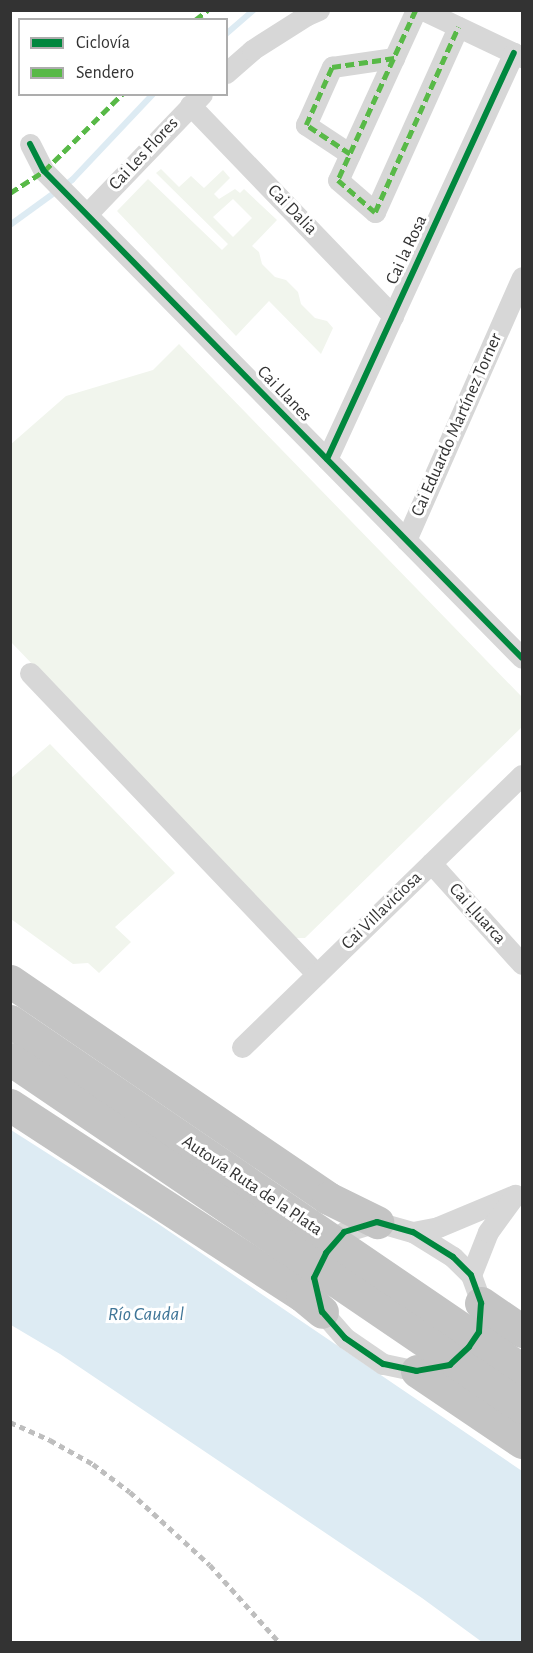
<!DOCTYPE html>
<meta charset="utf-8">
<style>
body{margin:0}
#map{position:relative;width:533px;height:1653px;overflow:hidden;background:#fff;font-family:"Alegreya Sans",sans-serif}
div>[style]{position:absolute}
.green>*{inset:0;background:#f1f5ed}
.water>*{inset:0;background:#ddebf3}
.stream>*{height:6px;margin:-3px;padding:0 3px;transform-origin:3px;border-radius:3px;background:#ddebf3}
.street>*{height:21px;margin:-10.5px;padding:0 10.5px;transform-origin:10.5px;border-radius:10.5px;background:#d7d7d7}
.highway>*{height:33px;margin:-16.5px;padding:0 16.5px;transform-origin:16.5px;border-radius:16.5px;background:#c4c4c4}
.rail>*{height:4.5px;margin-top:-2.25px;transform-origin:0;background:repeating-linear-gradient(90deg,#bebebe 0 6px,transparent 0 10.5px)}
.highway-bridge>*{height:33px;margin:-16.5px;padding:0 16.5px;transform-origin:16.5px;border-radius:16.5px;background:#c4c4c4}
.quiet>*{height:4.5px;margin-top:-2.25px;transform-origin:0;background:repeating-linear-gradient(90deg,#58b947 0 9px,transparent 0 13.5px)}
.cycleway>*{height:6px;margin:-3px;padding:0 3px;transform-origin:3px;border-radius:3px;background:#00873e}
span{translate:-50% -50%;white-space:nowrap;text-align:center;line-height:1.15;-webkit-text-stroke:6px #fff;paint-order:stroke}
.street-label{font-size:18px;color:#333}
.water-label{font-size:20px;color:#3f7597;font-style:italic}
.frame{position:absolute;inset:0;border:12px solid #333;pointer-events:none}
.legend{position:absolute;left:18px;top:18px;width:210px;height:78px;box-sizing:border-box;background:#fff;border:2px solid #adadad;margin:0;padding:8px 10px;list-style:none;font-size:18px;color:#333}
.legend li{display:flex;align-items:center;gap:12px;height:30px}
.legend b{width:30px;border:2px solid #adadad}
</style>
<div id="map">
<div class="green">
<div style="clip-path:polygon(evenodd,161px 169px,179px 187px,191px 176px,204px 188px,223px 170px,230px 178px,214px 194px,219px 199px,235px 189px,240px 193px,244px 189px,277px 220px,252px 246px,259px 252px,262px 264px,275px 277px,286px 280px,298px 292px,301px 304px,315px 318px,327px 321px,333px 328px,321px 354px,269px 301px,236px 336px,117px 211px,148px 179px,222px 250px,228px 244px,156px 173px,161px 169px,233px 199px,252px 218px,233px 237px,213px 217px,233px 199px)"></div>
<div style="clip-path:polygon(179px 344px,522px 697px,522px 727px,305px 938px,295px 938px,11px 642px,10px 445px,66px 396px,153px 370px)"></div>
<div style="clip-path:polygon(50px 744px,175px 873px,115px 927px,131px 942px,99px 973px,88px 963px,73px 964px,11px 919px,11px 778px)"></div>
</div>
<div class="water">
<div style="clip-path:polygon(11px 1130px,157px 1223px,522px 1471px,522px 1642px,482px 1642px,422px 1598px,60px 1354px,11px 1325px)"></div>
</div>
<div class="stream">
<div style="left:226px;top:34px;width:37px;rotate:-41deg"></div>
<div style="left:10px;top:225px;width:77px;rotate:-36deg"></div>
<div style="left:72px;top:180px;width:118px;rotate:-46.7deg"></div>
</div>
<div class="street">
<div style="left:416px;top:10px;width:187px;rotate:114.6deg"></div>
<div style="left:338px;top:180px;width:49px;rotate:40.9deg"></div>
<div style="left:375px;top:212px;width:203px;rotate:-65.8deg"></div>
<div style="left:423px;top:10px;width:110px;rotate:25.4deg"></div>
<div style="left:226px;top:73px;width:35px;rotate:-41deg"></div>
<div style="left:252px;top:50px;width:65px;rotate:-32.5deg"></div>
<div style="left:307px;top:15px;width:13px;rotate:-23deg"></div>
<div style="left:190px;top:105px;width:293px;rotate:46.1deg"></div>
<div style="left:30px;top:144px;width:30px;rotate:63deg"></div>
<div style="left:44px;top:171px;width:682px;rotate:45.53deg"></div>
<div style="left:350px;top:154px;width:53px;rotate:-146.6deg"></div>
<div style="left:306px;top:125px;width:64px;rotate:-65.9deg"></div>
<div style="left:332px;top:67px;width:63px;rotate:-8.3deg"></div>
<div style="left:87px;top:214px;width:166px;rotate:-46.2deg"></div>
<div style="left:327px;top:459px;width:447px;rotate:-65.3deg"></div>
<div style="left:406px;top:540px;width:287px;rotate:-66.2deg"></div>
<div style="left:30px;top:673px;width:416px;rotate:46.4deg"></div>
<div style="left:431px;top:863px;width:136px;rotate:48deg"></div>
<div style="left:242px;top:1047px;width:390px;rotate:-44.2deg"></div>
<div style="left:377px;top:1222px;width:37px;rotate:16deg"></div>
<div style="left:413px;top:1232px;width:47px;rotate:32deg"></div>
<div style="left:453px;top:1257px;width:25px;rotate:45deg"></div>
<div style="left:471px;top:1275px;width:30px;rotate:70deg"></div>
<div style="left:481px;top:1303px;width:29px;rotate:94deg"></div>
<div style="left:479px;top:1332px;width:18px;rotate:124deg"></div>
<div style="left:469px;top:1347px;width:26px;rotate:137deg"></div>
<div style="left:450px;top:1365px;width:34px;rotate:170deg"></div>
<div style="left:417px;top:1371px;width:35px;rotate:-168deg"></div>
<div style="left:383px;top:1364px;width:46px;rotate:-145.6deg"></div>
<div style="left:345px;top:1338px;width:35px;rotate:-131deg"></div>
<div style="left:322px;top:1312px;width:35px;rotate:-103deg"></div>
<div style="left:314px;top:1278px;width:28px;rotate:-64deg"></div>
<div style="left:326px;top:1253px;width:28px;rotate:-49deg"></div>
<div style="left:344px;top:1232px;width:34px;rotate:-17deg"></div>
<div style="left:413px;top:1232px;width:25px;rotate:-11deg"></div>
<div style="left:438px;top:1227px;width:83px;rotate:-22.6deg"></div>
<div style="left:471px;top:1275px;width:46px;rotate:-68.4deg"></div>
<div style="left:488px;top:1232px;width:46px;rotate:-53.9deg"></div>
</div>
<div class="highway">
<div style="left:10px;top:981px;width:385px;rotate:34.3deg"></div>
<div style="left:328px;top:1198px;width:55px;rotate:26.1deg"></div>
<div style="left:10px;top:1105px;width:348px;rotate:33.1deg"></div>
<div style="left:302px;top:1295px;width:26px;rotate:40deg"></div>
<div style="left:481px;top:1303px;width:50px;rotate:34.3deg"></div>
<div style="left:417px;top:1371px;width:127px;rotate:34.1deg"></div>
</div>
<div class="rail">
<div style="left:10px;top:1422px;width:44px;rotate:24.2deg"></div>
<div style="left:50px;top:1440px;width:49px;rotate:29.2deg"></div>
<div style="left:93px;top:1464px;width:46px;rotate:37.1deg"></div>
<div style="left:130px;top:1492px;width:108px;rotate:42.4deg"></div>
<div style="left:210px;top:1565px;width:103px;rotate:48.1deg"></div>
</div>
<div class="highway-bridge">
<div style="left:10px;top:1021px;width:620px;rotate:34.28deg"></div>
<div style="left:10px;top:1059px;width:619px;rotate:34.2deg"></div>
</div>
<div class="quiet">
<div style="left:416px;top:10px;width:187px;rotate:114.6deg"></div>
<div style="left:338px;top:180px;width:49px;rotate:40.9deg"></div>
<div style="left:375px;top:212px;width:203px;rotate:-65.8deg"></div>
<div style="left:195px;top:20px;width:16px;rotate:-38deg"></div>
<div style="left:350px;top:154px;width:53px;rotate:-146.6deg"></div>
<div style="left:306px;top:125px;width:64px;rotate:-65.9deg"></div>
<div style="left:332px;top:67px;width:63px;rotate:-8.3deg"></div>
<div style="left:10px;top:193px;width:40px;rotate:-32.9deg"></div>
<div style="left:44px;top:171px;width:110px;rotate:-44.6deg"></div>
</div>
<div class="cycleway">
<div style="left:30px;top:144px;width:30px;rotate:63deg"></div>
<div style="left:44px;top:171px;width:682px;rotate:45.53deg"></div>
<div style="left:327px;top:459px;width:447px;rotate:-65.3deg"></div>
<div style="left:377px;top:1222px;width:37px;rotate:16deg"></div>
<div style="left:413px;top:1232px;width:47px;rotate:32deg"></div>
<div style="left:453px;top:1257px;width:25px;rotate:45deg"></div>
<div style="left:471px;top:1275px;width:30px;rotate:70deg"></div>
<div style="left:481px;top:1303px;width:29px;rotate:94deg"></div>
<div style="left:479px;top:1332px;width:18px;rotate:124deg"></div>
<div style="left:469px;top:1347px;width:26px;rotate:137deg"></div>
<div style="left:450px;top:1365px;width:34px;rotate:170deg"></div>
<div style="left:417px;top:1371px;width:35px;rotate:-168deg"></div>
<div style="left:383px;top:1364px;width:46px;rotate:-145.6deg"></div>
<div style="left:345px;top:1338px;width:35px;rotate:-131deg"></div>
<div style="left:322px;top:1312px;width:35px;rotate:-103deg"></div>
<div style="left:314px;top:1278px;width:28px;rotate:-64deg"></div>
<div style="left:326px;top:1253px;width:28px;rotate:-49deg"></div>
<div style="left:344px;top:1232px;width:34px;rotate:-17deg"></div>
</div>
<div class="street-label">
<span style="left:144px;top:154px;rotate:-47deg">Cai Les Flores</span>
<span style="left:292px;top:210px;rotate:46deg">Cai Dalia</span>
<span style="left:407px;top:250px;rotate:-65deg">Cai la Rosa</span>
<span style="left:284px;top:394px;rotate:46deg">Cai Llanes</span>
<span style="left:457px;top:425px;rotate:-66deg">Cai Eduardo Martínez Torner</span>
<span style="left:382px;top:911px;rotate:-44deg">Cai Villaviciosa</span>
<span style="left:477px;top:914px;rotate:48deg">Cai Ḷḷuarca</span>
<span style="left:252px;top:1186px;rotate:34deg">Autovía Ruta de la Plata</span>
</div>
<div class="water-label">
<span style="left:146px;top:1314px">Río Caudal</span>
</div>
<div class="frame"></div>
<ul class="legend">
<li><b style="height:8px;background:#00873e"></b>Ciclovía</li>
<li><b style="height:8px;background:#58b947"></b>Sendero</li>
</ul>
</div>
